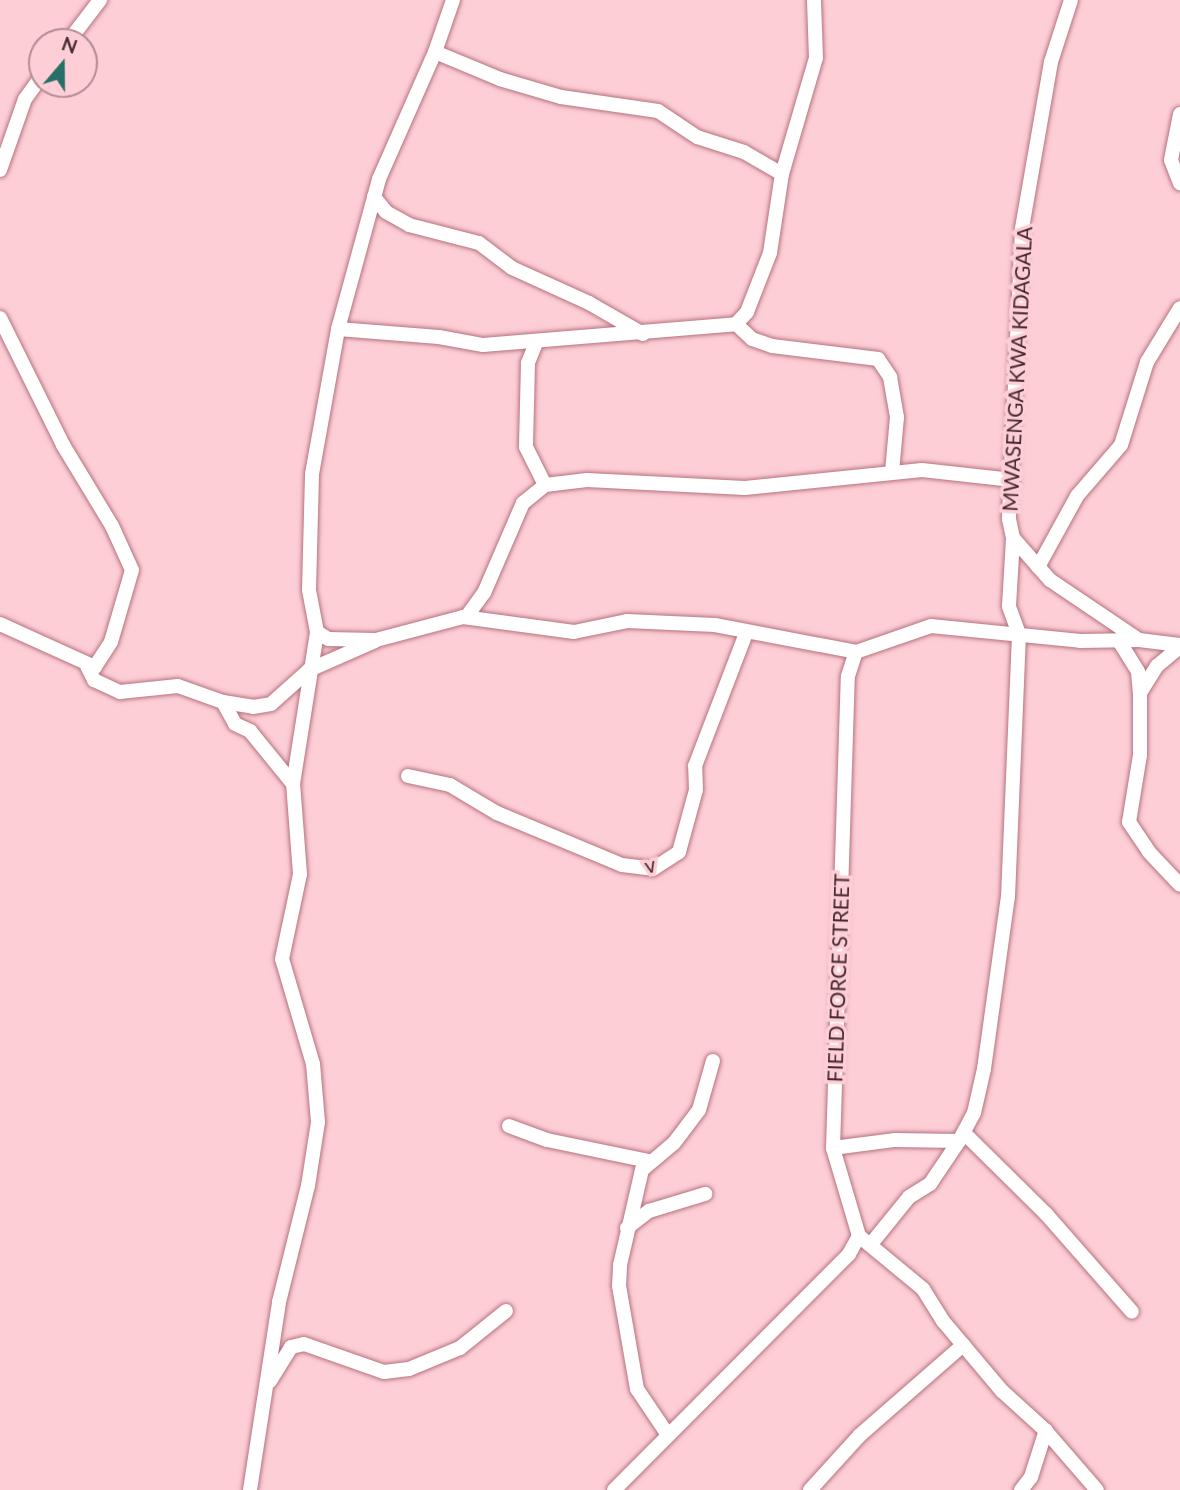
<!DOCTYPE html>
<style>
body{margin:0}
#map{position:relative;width:1180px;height:1490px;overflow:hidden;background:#fdced6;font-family:Lato,sans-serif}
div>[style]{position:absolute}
.roads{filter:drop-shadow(0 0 2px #b7727f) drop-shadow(0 0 2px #b7727f)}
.minor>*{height:14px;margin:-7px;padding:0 7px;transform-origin:7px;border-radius:7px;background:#fff}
span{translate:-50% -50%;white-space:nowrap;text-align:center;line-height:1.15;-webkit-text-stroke:7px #fdced6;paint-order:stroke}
.street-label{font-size:21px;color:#46292e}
.north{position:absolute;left:28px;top:28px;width:70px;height:70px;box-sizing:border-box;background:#fdced6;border:2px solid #b48c93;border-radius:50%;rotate:20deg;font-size:19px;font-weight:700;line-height:28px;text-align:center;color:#46292e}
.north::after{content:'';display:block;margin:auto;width:24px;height:32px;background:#27706a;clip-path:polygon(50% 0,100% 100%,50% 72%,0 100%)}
</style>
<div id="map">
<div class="roads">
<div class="minor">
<div style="left:1071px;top:0;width:65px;rotate:107.9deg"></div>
<div style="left:1051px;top:62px;width:169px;rotate:99.9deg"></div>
<div style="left:1022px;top:229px;width:290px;rotate:92.6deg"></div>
<div style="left:1009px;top:519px;width:19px;rotate:78deg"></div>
<div style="left:1013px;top:538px;width:56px;rotate:48.6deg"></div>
<div style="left:1050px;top:580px;width:107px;rotate:34deg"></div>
<div style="left:1139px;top:640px;width:41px;rotate:7deg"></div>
<div style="left:68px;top:42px;width:53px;rotate:-52.7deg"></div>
<div style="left:1180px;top:114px;width:47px;rotate:101.1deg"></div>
<div style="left:1171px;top:160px;width:25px;rotate:69deg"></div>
<div style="left:0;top:170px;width:75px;rotate:-70.6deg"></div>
<div style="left:25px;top:99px;width:29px;rotate:-54deg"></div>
<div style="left:782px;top:174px;width:121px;rotate:-73.7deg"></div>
<div style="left:816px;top:58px;width:58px;rotate:-92deg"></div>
<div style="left:374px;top:197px;width:19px;rotate:51deg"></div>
<div style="left:386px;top:212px;width:26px;rotate:29deg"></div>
<div style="left:409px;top:225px;width:72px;rotate:14.4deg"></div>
<div style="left:479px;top:243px;width:41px;rotate:37.1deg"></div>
<div style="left:512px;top:268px;width:85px;rotate:24.4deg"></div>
<div style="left:589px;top:303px;width:62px;rotate:29.9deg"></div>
<div style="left:0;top:318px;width:142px;rotate:63.6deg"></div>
<div style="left:63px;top:445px;width:95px;rotate:58.8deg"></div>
<div style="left:112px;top:526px;width:48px;rotate:65.6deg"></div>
<div style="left:132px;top:570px;width:75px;rotate:106.3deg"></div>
<div style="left:111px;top:642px;width:30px;rotate:123deg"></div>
<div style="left:95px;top:667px;width:104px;rotate:-155.6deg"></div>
<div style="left:736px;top:324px;width:22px;rotate:43deg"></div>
<div style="left:752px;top:339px;width:21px;rotate:19deg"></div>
<div style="left:772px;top:346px;width:107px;rotate:7deg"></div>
<div style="left:878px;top:359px;width:22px;rotate:56deg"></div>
<div style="left:890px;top:377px;width:41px;rotate:80.1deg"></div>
<div style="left:897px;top:417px;width:55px;rotate:95.2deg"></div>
<div style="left:338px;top:329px;width:101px;rotate:4.5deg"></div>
<div style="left:439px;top:337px;width:45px;rotate:10.3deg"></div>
<div style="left:483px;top:345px;width:254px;rotate:-4.7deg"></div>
<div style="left:736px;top:324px;width:16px;rotate:-47deg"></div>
<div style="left:747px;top:312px;width:63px;rotate:-68.7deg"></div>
<div style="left:770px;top:253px;width:80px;rotate:-81.4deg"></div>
<div style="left:782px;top:174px;width:44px;rotate:-149.9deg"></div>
<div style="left:744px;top:152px;width:49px;rotate:-162.3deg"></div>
<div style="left:697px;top:137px;width:47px;rotate:-146.3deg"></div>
<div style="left:658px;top:111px;width:98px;rotate:-171.8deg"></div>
<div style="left:561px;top:97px;width:64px;rotate:-163.6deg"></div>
<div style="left:500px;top:79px;width:70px;rotate:-157.4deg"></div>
<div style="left:536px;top:343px;width:22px;rotate:112deg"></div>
<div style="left:528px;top:363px;width:84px;rotate:91.4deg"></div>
<div style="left:526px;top:447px;width:42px;rotate:63.4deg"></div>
<div style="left:1038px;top:567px;width:81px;rotate:-61.2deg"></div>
<div style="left:1077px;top:496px;width:67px;rotate:-49.2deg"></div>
<div style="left:1121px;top:445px;width:87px;rotate:-72.6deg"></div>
<div style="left:1147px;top:362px;width:63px;rotate:-58.6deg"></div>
<div style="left:463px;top:617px;width:112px;rotate:7.7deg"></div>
<div style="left:574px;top:632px;width:54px;rotate:-11.7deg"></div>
<div style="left:627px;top:621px;width:88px;rotate:2.6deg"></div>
<div style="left:715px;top:625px;width:144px;rotate:10.8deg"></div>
<div style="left:317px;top:632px;width:13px;rotate:32deg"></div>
<div style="left:328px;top:639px;width:48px;rotate:1.2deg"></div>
<div style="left:376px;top:640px;width:94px;rotate:-14.8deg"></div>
<div style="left:467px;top:616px;width:29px;rotate:-54deg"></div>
<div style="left:484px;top:593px;width:98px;rotate:-66.6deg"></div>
<div style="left:523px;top:503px;width:28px;rotate:-39deg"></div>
<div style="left:545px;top:485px;width:42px;rotate:-6.8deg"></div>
<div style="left:587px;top:480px;width:158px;rotate:2.9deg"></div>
<div style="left:745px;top:488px;width:178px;rotate:-5.8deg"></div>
<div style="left:922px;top:470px;width:91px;rotate:6.3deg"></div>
<div style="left:1119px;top:641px;width:36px;rotate:58deg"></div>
<div style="left:1138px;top:672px;width:21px;rotate:85deg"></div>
<div style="left:1140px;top:693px;width:62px;rotate:90deg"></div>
<div style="left:1140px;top:755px;width:68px;rotate:99.3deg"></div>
<div style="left:1129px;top:822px;width:36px;rotate:56deg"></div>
<div style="left:1149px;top:852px;width:45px;rotate:46.8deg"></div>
<div style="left:87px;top:666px;width:16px;rotate:63deg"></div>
<div style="left:94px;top:680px;width:29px;rotate:25deg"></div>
<div style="left:120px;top:692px;width:58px;rotate:-5.9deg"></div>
<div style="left:178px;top:686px;width:48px;rotate:19.6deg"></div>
<div style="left:223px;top:702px;width:30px;rotate:9deg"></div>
<div style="left:253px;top:707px;width:18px;rotate:-9deg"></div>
<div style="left:271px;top:704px;width:51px;rotate:-41.8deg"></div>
<div style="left:309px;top:670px;width:72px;rotate:-23.7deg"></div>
<div style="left:1140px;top:693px;width:32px;rotate:-58deg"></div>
<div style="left:1157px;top:666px;width:30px;rotate:-40deg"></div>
<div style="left:223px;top:702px;width:25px;rotate:61deg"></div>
<div style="left:235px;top:724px;width:17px;rotate:25deg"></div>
<div style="left:250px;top:731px;width:68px;rotate:50.9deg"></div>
<div style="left:408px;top:776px;width:43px;rotate:12.1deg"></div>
<div style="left:450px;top:785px;width:55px;rotate:30.8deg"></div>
<div style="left:497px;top:813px;width:135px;rotate:22.6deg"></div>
<div style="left:622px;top:865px;width:31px;rotate:7deg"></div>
<div style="left:653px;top:869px;width:31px;rotate:-33deg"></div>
<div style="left:679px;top:852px;width:64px;rotate:-74.7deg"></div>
<div style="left:696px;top:790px;width:24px;rotate:-92deg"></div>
<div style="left:695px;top:766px;width:142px;rotate:-69deg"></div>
<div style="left:509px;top:1126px;width:40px;rotate:20.2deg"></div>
<div style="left:547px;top:1140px;width:103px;rotate:11.7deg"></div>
<div style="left:965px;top:1134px;width:114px;rotate:44.6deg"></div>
<div style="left:1046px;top:1214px;width:130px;rotate:48.7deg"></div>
<div style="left:833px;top:1148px;width:63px;rotate:-7.4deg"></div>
<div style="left:895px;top:1140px;width:64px;rotate:0.9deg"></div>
<div style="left:959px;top:1141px;width:32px;rotate:-62deg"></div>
<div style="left:974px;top:1113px;width:45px;rotate:-77.2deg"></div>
<div style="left:984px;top:1069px;width:174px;rotate:-82.1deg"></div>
<div style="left:1008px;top:897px;width:263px;rotate:-87.6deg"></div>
<div style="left:1019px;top:634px;width:30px;rotate:-110deg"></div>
<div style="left:1009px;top:606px;width:68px;rotate:-86.6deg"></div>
<div style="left:627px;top:1228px;width:28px;rotate:-38deg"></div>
<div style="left:649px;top:1211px;width:59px;rotate:-16.9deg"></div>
<div style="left:859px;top:1236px;width:83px;rotate:39.6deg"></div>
<div style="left:923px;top:1289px;width:38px;rotate:58deg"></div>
<div style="left:943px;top:1321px;width:92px;rotate:49.9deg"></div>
<div style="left:1002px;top:1391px;width:58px;rotate:42.2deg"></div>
<div style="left:1045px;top:1430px;width:79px;rotate:49.1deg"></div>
<div style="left:871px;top:1244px;width:60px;rotate:-51deg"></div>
<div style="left:909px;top:1197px;width:25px;rotate:-32deg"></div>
<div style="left:930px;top:1184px;width:52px;rotate:-56deg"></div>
<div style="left:270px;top:1381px;width:40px;rotate:-58deg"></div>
<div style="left:291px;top:1347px;width:13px;rotate:-13deg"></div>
<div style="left:304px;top:1344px;width:85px;rotate:19.3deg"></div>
<div style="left:384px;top:1372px;width:25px;rotate:-7deg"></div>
<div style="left:409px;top:1369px;width:55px;rotate:-22.4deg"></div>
<div style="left:460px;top:1348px;width:59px;rotate:-38.8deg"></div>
<div style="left:668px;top:1435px;width:55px;rotate:-124deg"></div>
<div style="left:637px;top:1389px;width:105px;rotate:-99.9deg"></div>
<div style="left:619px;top:1286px;width:21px;rotate:-87deg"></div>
<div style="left:620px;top:1265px;width:98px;rotate:-77deg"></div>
<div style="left:642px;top:1170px;width:42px;rotate:-40.2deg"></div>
<div style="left:674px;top:1143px;width:41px;rotate:-52.9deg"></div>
<div style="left:699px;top:1110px;width:51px;rotate:-74.1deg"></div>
<div style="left:250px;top:1490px;width:190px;rotate:-81.2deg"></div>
<div style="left:279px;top:1302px;width:120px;rotate:-76deg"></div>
<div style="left:308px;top:1186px;width:65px;rotate:-81.1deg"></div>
<div style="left:318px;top:1122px;width:58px;rotate:-94.9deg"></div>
<div style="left:313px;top:1064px;width:109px;rotate:-106.4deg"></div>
<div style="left:282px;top:959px;width:87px;rotate:-78deg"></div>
<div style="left:300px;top:874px;width:90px;rotate:-94.4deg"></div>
<div style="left:293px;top:784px;width:154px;rotate:-81deg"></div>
<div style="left:317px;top:632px;width:43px;rotate:-100.8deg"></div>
<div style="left:309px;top:590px;width:116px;rotate:-88.5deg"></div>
<div style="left:312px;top:474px;width:147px;rotate:-79.8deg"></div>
<div style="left:338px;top:329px;width:156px;rotate:-74.7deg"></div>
<div style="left:379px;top:179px;width:139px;rotate:-66.2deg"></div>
<div style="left:435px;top:52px;width:55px;rotate:-70.9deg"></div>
<div style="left:614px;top:1490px;width:333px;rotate:-45.1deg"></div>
<div style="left:849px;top:1254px;width:21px;rotate:-61deg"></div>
<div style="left:859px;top:1236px;width:92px;rotate:-106.5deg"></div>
<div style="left:833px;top:1148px;width:472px;rotate:-88.2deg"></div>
<div style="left:848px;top:676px;width:25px;rotate:-72deg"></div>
<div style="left:856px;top:652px;width:79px;rotate:-19.1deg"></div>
<div style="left:931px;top:626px;width:150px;rotate:5.7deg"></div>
<div style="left:1080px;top:641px;width:59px;rotate:-1deg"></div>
<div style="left:810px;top:1490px;width:74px;rotate:-47.7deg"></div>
<div style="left:860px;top:1435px;width:137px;rotate:-41.1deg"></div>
<div style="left:1021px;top:1490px;width:16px;rotate:-52deg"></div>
<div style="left:1031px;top:1477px;width:49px;rotate:-72.3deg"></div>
</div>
</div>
<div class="street-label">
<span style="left:1017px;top:369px;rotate:-87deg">MWASENGA KWA KIDAGALA</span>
<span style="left:650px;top:865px;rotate:-14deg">v</span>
<span style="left:838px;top:978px;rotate:-88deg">FIELD FORCE STREET</span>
</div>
<div class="north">N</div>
</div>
